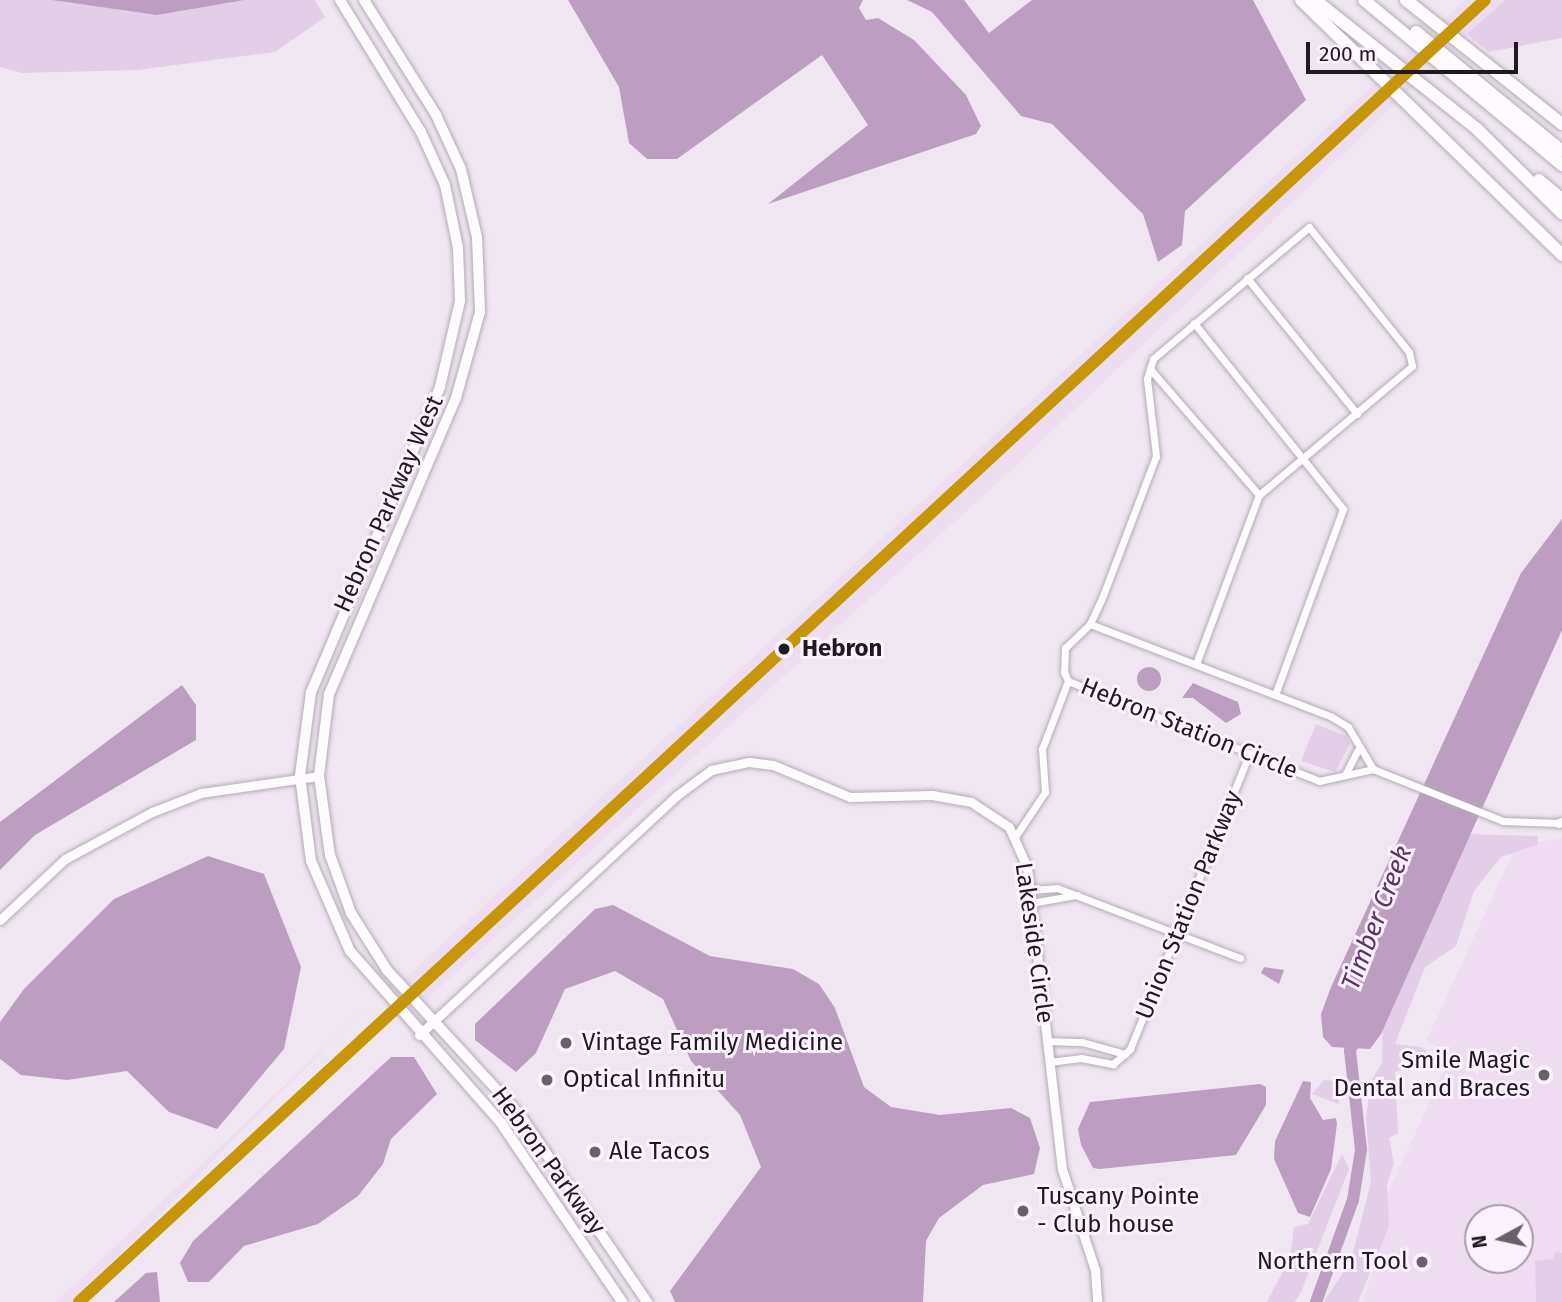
<!DOCTYPE html>
<style>
body{margin:0}
#map{position:relative;width:1562px;height:1302px;overflow:hidden;background:#f0e6f2;font-family:"Fira Sans",sans-serif}
div>[style]{position:absolute}
.built>*{inset:0;background:#eeddf1}
.green>*{inset:0;background:#e3cee7}
.water>*{inset:0;background:#bc9fc0}
.round{border-radius:50%}
.river>*{height:12px;margin:-6px;padding:0 6px;transform-origin:6px;border-radius:6px;background:#bc9fc0}
.roads{filter:drop-shadow(0 0 2px #b4acb6) drop-shadow(0 0 2px #b4acb6)}
.minor>*{height:7px;margin:-3.5px;padding:0 3.5px;transform-origin:3.5px;border-radius:3.5px;background:#fdfbfd}
.tertiary>*{height:9px;margin:-4.5px;padding:0 4.5px;transform-origin:4.5px;border-radius:4.5px;background:#fdfbfd}
.primary>*{height:10px;margin:-5px;padding:0 5px;transform-origin:5px;border-radius:5px;background:#fdfbfd}
.motorway>*{height:12px;margin:-6px;padding:0 6px;transform-origin:6px;border-radius:6px;background:#fdfbfd}
.rail-1>*{height:12px;margin:-6px;padding:0 6px;transform-origin:6px;border-radius:6px;background:#c79608}
.dots>*{width:19px;height:19px;translate:-50% -50%;box-sizing:border-box;border:4px solid #fcf1fe;border-radius:50%}
span{translate:-50% -50%;white-space:nowrap;text-align:center;line-height:1.15;-webkit-text-stroke:6px #fcf1fe;paint-order:stroke}
.street-label{font-size:24px;color:#1f1920}
.stop-label{font-size:24px;color:#1f1920;font-weight:700}
.left{translate:0 -50%;text-align:left}
.poi-label{font-size:24px;color:#1f1920}
.right{translate:-100% -50%;text-align:right}
.water-label{font-size:26px;color:#603169;font-style:italic}
.north{position:absolute;left:1464px;top:1204px;width:70px;height:70px;box-sizing:border-box;background:#fcf1fe;border:2px solid #a49ba5;border-radius:50%;rotate:262deg;font-size:19px;font-weight:700;line-height:28px;text-align:center;color:#1f1920}
.north::after{content:'';display:block;margin:auto;width:24px;height:32px;background:#68616a;clip-path:polygon(50% 0,100% 100%,50% 72%,0 100%)}
.scale{position:absolute;left:1306px;top:42px;width:212px;height:32px;box-sizing:border-box;border:4px solid #1f1920;border-top:0;padding-left:9px;font-size:21px;line-height:24px;white-space:nowrap;color:#1f1920;-webkit-text-stroke:5px #fcf1fe;paint-order:stroke}
</style>
<div id="map">
<div class="built">
<div style="clip-path:polygon(1465px 0,1505px 0,1002px 479px,426px 1000px,404px 979px)"></div>
<div style="clip-path:polygon(evenodd,1562px 838px,1562px 1261px,1543px 1302px,1363px 1302px,1385px 1230px,1387px 1194px,1452px 1054px,1426px 1041px,1516px 846px,1562px 838px,1478px 1218px,1520px 1218px,1520px 1260px,1478px 1260px,1478px 1218px)"></div>
<div style="clip-path:polygon(371px 1003px,72px 1302px,56px 1302px,110px 1251px)"></div>
</div>
<div class="green">
<div style="clip-path:polygon(0 0,315px 0,325px 17px,275px 52px,137px 70px,22px 73px,0 67px)"></div>
<div style="clip-path:polygon(1505px 0,1562px 0,1562px 38px,1489px 52px,1467px 34px)"></div>
<div style="clip-path:polygon(1316px 724px,1346px 736px,1350px 744px,1335px 772px,1301px 761px)"></div>
<div style="clip-path:polygon(1466px 834px,1538px 836px,1538px 844px,1501px 857px,1474px 891px,1456px 946px,1425px 967px,1395px 1044px,1421px 1047px,1439px 1061px,1439px 1068px,1429px 1064px,1395px 1072px,1398px 1133px,1389px 1138px,1394px 1163px,1387px 1185px,1389px 1226px,1358px 1302px,1324px 1302px,1351px 1260px,1371px 1182px,1366px 1117px,1371px 1081px,1382px 1063px,1383px 1019px)"></div>
<div style="clip-path:polygon(1324px 1080px,1335px 1081px,1339px 1104px,1312px 1094px)"></div>
<div style="clip-path:polygon(1342px 1154px,1349px 1169px,1301px 1292px,1295px 1302px,1267px 1302px,1290px 1258px,1294px 1227px,1308px 1224px)"></div>
<div style="clip-path:polygon(1556px 1251px,1562px 1253px,1562px 1302px,1536px 1302px,1535px 1261px,1553px 1259px)"></div>
</div>
<div class="water">
<div style="clip-path:polygon(52px 0,244px 0,157px 15px)"></div>
<div style="clip-path:polygon(568px 0,863px 0,859px 8px,866px 20px,878px 18px,914px 40px,966px 95px,981px 126px,976px 134px,768px 204px,868px 125px,822px 55px,677px 159px,647px 159px,629px 143px,619px 87px)"></div>
<div style="clip-path:polygon(907px 0,964px 0,989px 33px,1032px 0,1253px 0,1306px 100px,1185px 211px,1182px 245px,1158px 262px,1143px 214px,1052px 124px,1021px 116px,932px 12px)"></div>
<div style="clip-path:polygon(1562px 519px,1562px 630px,1381px 1034px,1370px 1049px,1332px 1047px,1323px 1037px,1321px 1014px,1331px 987px,1521px 573px)"></div>
<div class="round" style="left:1137px;top:667px;width:24px;height:24px"></div>
<div style="clip-path:polygon(1193px 683px,1238px 702px,1241px 714px,1226px 723px,1193px 698px,1182px 698px)"></div>
<div style="clip-path:polygon(182px 685px,196px 705px,196px 740px,35px 835px,0 870px,0 822px)"></div>
<div style="clip-path:polygon(208px 856px,264px 874px,301px 967px,284px 1049px,217px 1129px,169px 1112px,127px 1071px,67px 1080px,21px 1075px,0 1059px,0 1022px,24px 989px,114px 899px)"></div>
<div style="clip-path:polygon(613px 905px,710px 956px,793px 969px,819px 984px,835px 1008px,864px 1087px,891px 1107px,940px 1115px,1011px 1108px,1030px 1118px,1040px 1148px,1034px 1174px,983px 1185px,939px 1218px,926px 1241px,923px 1302px,675px 1302px,670px 1291px,761px 1167px,740px 1115px,691px 1061px,663px 999px,615px 971px,565px 989px,536px 1053px,516px 1072px,475px 1040px,475px 1024px,595px 909px)"></div>
<div style="clip-path:polygon(1264px 967px,1284px 970px,1279px 984px,1261px 973px)"></div>
<div style="clip-path:polygon(391px 1057px,414px 1057px,437px 1094px,391px 1139px,383px 1164px,358px 1196px,318px 1224px,244px 1246px,209px 1282px,188px 1282px,180px 1263px,193px 1241px)"></div>
<div style="clip-path:polygon(1303px 1081px,1311px 1082px,1310px 1098px,1323px 1120px,1336px 1118px,1337px 1124px,1331px 1169px,1310px 1217px,1298px 1213px,1274px 1159px,1275px 1141px)"></div>
<div style="clip-path:polygon(1260px 1084px,1266px 1087px,1266px 1105px,1236px 1155px,1100px 1169px,1093px 1168px,1081px 1145px,1078px 1129px,1090px 1102px)"></div>
<div style="clip-path:polygon(157px 1272px,160px 1302px,114px 1302px,146px 1273px)"></div>
</div>
<div class="river">
<div style="left:1316px;top:1302px;width:109px;rotate:-70.1deg"></div>
<div style="left:1353px;top:1200px;width:51px;rotate:-80.9deg"></div>
<div style="left:1361px;top:1150px;width:100px;rotate:-96.3deg"></div>
<div style="left:1350px;top:1051px;width:14px;rotate:-69deg"></div>
</div>
<div class="roads">
<div class="minor">
<div style="left:1247px;top:278px;width:175px;rotate:51deg"></div>
<div style="left:1194px;top:323px;width:238px;rotate:51.3deg"></div>
<div style="left:1343px;top:509px;width:198px;rotate:110.1deg"></div>
<div style="left:1150px;top:369px;width:167px;rotate:49.1deg"></div>
<div style="left:1090px;top:624px;width:259px;rotate:21deg"></div>
<div style="left:1332px;top:717px;width:19px;rotate:32deg"></div>
<div style="left:1348px;top:727px;width:49px;rotate:59.2deg"></div>
<div style="left:1196px;top:664px;width:180px;rotate:-69.6deg"></div>
<div style="left:1259px;top:495px;width:200px;rotate:-40.1deg"></div>
<div style="left:1412px;top:366px;width:14px;rotate:-102deg"></div>
<div style="left:1409px;top:352px;width:160px;rotate:-128.7deg"></div>
<div style="left:1309px;top:227px;width:204px;rotate:139.8deg"></div>
<div style="left:1153px;top:359px;width:21px;rotate:107deg"></div>
<div style="left:1147px;top:379px;width:78px;rotate:83.3deg"></div>
<div style="left:1156px;top:456px;width:152px;rotate:110.8deg"></div>
<div style="left:1102px;top:598px;width:29px;rotate:115deg"></div>
<div style="left:1090px;top:624px;width:35px;rotate:136deg"></div>
<div style="left:1065px;top:648px;width:24px;rotate:92deg"></div>
<div style="left:1064px;top:672px;width:10px;rotate:66deg"></div>
<div style="left:1068px;top:681px;width:270px;rotate:21.7deg"></div>
<div style="left:1319px;top:781px;width:55px;rotate:-12.5deg"></div>
<div style="left:1373px;top:769px;width:140px;rotate:21.8deg"></div>
<div style="left:1503px;top:821px;width:56px;rotate:2deg"></div>
<div style="left:1345px;top:775px;width:27px;rotate:-63deg"></div>
<div style="left:1015px;top:837px;width:54px;rotate:-56.3deg"></div>
<div style="left:1045px;top:792px;width:43px;rotate:-94deg"></div>
<div style="left:1042px;top:749px;width:73px;rotate:-69.1deg"></div>
<div style="left:1030px;top:890px;width:27px;rotate:-4deg"></div>
<div style="left:1057px;top:888px;width:196px;rotate:20.9deg"></div>
<div style="left:1031px;top:903px;width:47px;rotate:-9.9deg"></div>
<div style="left:1047px;top:1041px;width:35px;rotate:2deg"></div>
<div style="left:1082px;top:1042px;width:45px;rotate:15.6deg"></div>
<div style="left:1049px;top:1062px;width:32px;rotate:-7deg"></div>
<div style="left:1081px;top:1058px;width:33px;rotate:11deg"></div>
<div style="left:1113px;top:1064px;width:23px;rotate:-41deg"></div>
<div style="left:1130px;top:1049px;width:318px;rotate:-68deg"></div>
</div>
<div class="tertiary">
<div style="left:1559px;top:823px;width:3px;rotate:-18deg"></div>
<div style="left:0;top:920px;width:89px;rotate:-43.2deg"></div>
<div style="left:65px;top:859px;width:99px;rotate:-28.4deg"></div>
<div style="left:152px;top:812px;width:53px;rotate:-21.2deg"></div>
<div style="left:201px;top:793px;width:119px;rotate:-8.2deg"></div>
<div style="left:419px;top:1035px;width:351px;rotate:-42.9deg"></div>
<div style="left:676px;top:796px;width:44px;rotate:-36.6deg"></div>
<div style="left:711px;top:770px;width:39px;rotate:-12deg"></div>
<div style="left:749px;top:762px;width:24px;rotate:7deg"></div>
<div style="left:773px;top:765px;width:83px;rotate:22.6deg"></div>
<div style="left:850px;top:797px;width:82px;rotate:-1.4deg"></div>
<div style="left:932px;top:795px;width:40px;rotate:10deg"></div>
<div style="left:971px;top:802px;width:45px;rotate:33.3deg"></div>
<div style="left:1009px;top:827px;width:44px;rotate:65.8deg"></div>
<div style="left:1027px;top:867px;width:304px;rotate:83.4deg"></div>
<div style="left:1062px;top:1169px;width:106px;rotate:71.9deg"></div>
<div style="left:1095px;top:1270px;width:32px;rotate:86deg"></div>
</div>
<div class="primary">
<div style="left:340px;top:0;width:155px;rotate:58.5deg"></div>
<div style="left:421px;top:132px;width:58px;rotate:65.6deg"></div>
<div style="left:445px;top:185px;width:64px;rotate:78.3deg"></div>
<div style="left:458px;top:248px;width:53px;rotate:87.8deg"></div>
<div style="left:460px;top:301px;width:88px;rotate:103.1deg"></div>
<div style="left:440px;top:387px;width:331px;rotate:112.9deg"></div>
<div style="left:311px;top:692px;width:85px;rotate:97.5deg"></div>
<div style="left:300px;top:776px;width:86px;rotate:82.6deg"></div>
<div style="left:311px;top:861px;width:98px;rotate:66.6deg"></div>
<div style="left:350px;top:951px;width:229px;rotate:48.7deg"></div>
<div style="left:501px;top:1123px;width:216px;rotate:55.9deg"></div>
<div style="left:364px;top:0;width:136px;rotate:57.9deg"></div>
<div style="left:436px;top:115px;width:60px;rotate:65.2deg"></div>
<div style="left:461px;top:169px;width:70px;rotate:76.8deg"></div>
<div style="left:477px;top:237px;width:75px;rotate:87.7deg"></div>
<div style="left:480px;top:312px;width:89px;rotate:105.6deg"></div>
<div style="left:456px;top:398px;width:322px;rotate:113.2deg"></div>
<div style="left:329px;top:694px;width:83px;rotate:97deg"></div>
<div style="left:319px;top:776px;width:80px;rotate:82.1deg"></div>
<div style="left:330px;top:855px;width:62px;rotate:70.1deg"></div>
<div style="left:351px;top:913px;width:67px;rotate:57.7deg"></div>
<div style="left:387px;top:970px;width:197px;rotate:47.5deg"></div>
<div style="left:520px;top:1115px;width:226px;rotate:55.8deg"></div>
</div>
<div class="motorway">
<div style="left:1301px;top:0;width:365px;rotate:44.3deg"></div>
<div style="left:1315px;top:0;width:207px;rotate:38.5deg"></div>
<div style="left:1477px;top:129px;width:120px;rotate:44.7deg"></div>
<div style="left:1364px;top:0;width:258px;rotate:39.8deg"></div>
<div style="left:1406px;top:0;width:199px;rotate:38.5deg"></div>
<div style="left:1416px;top:32px;width:188px;rotate:39.2deg"></div>
<div style="left:1539px;top:180px;width:30px;rotate:40deg"></div>
</div>
</div>
<div class="rail-1">
<div style="left:79px;top:1302px;width:1916px;rotate:-42.8deg"></div>
</div>
<div class="dots">
<div style="left:784px;top:649px;background:#1f1920"></div>
<div style="left:566px;top:1043px;background:#68616a"></div>
<div style="left:1544px;top:1075px;background:#68616a"></div>
<div style="left:547px;top:1080px;background:#68616a"></div>
<div style="left:595px;top:1152px;background:#68616a"></div>
<div style="left:1023px;top:1211px;background:#68616a"></div>
<div style="left:1422px;top:1262px;background:#68616a"></div>
</div>
<div class="street-label">
<span style="left:389px;top:504px;rotate:-66deg">Hebron Parkway West</span>
<span style="left:1189px;top:729px;rotate:22deg">Hebron Station Circle</span>
<span style="left:1189px;top:905px;rotate:-68deg">Union Station Parkway</span>
<span style="left:1034px;top:943px;rotate:82deg">Lakeside Circle</span>
<span style="left:548px;top:1161px;rotate:54deg">Hebron Parkway</span>
</div>
<div class="stop-label">
<span class="left" style="left:802px;top:649px">Hebron</span>
</div>
<div class="poi-label">
<span class="left" style="left:582px;top:1043px">Vintage Family Medicine</span>
<span class="right" style="left:1530px;top:1075px">Smile Magic<br>Dental and Braces</span>
<span class="left" style="left:563px;top:1080px">Optical Infinitu</span>
<span class="left" style="left:609px;top:1152px">Ale Tacos</span>
<span class="left" style="left:1037px;top:1211px">Tuscany Pointe<br>- Club house</span>
<span class="right" style="left:1408px;top:1262px">Northern Tool</span>
</div>
<div class="water-label">
<span style="left:1377px;top:918px;rotate:-69deg">Timber Creek</span>
</div>
<div class="north">N</div>
<div class="scale">200 m</div>
</div>
